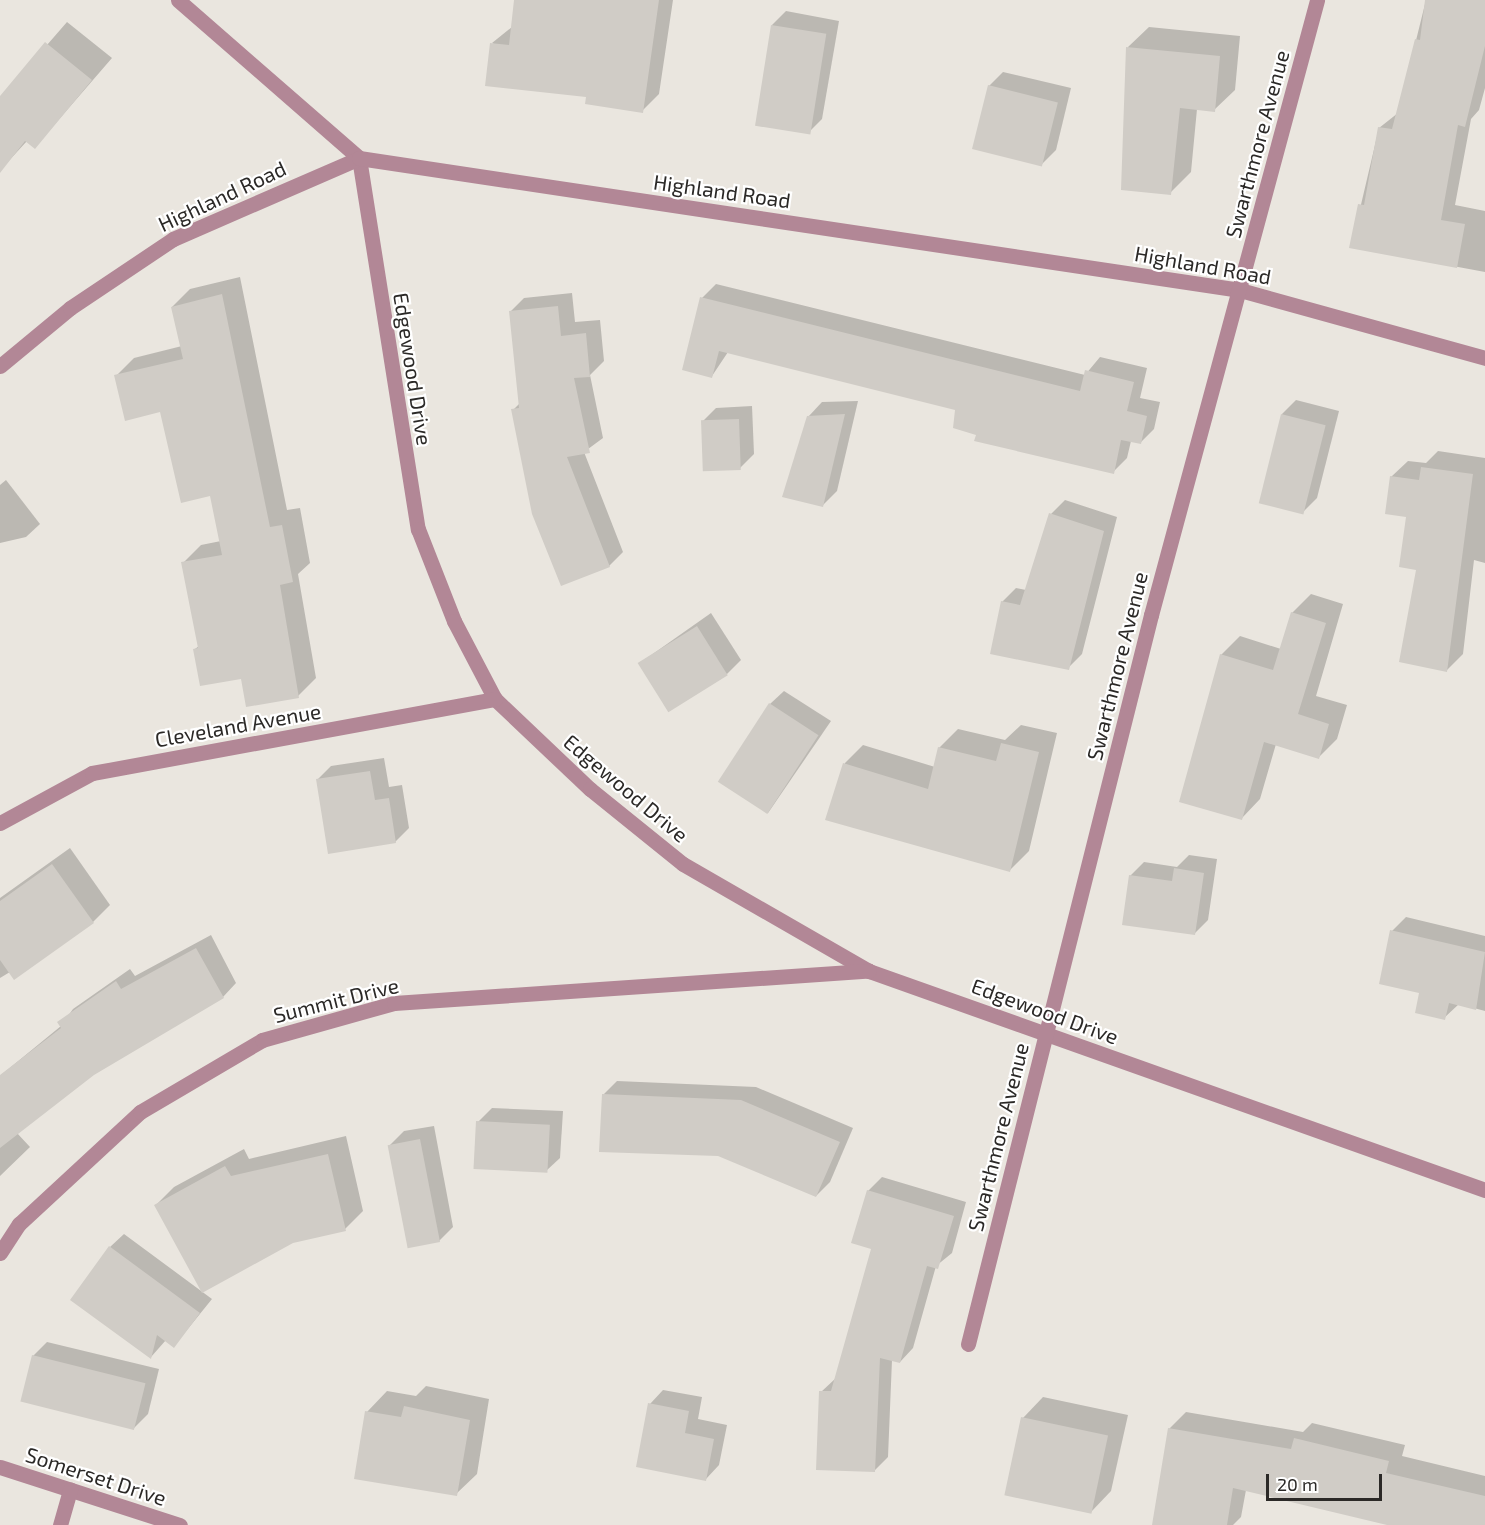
<!DOCTYPE html>
<style>
body{margin:0}
#map{position:relative;width:1485px;height:1525px;overflow:hidden;background:#eae6df;font-family:"Exo 2",sans-serif}
div>[style]{position:absolute}
.shadow>*{inset:0;background:#0003}
.building>*{inset:0;background:#d0ccc6;transform-origin:0 0}
.minor>*{height:15px;margin:-7.5px;padding:0 7.5px;transform-origin:7.5px;border-radius:7.5px;background:#b28796}
span{translate:-50% -50%;white-space:nowrap;text-align:center;line-height:1.15;-webkit-text-stroke:4.5px #fff;paint-order:stroke}
.street-label{font-size:21px;color:#2b2927}
.scale{position:absolute;left:1266px;top:1474px;width:116px;height:27px;box-sizing:border-box;border:3px solid #2b2927;border-top:0;padding-left:8px;font-size:18px;line-height:21px;white-space:nowrap;color:#2b2927;-webkit-text-stroke:4px #fff;paint-order:stroke}
</style>
<div id="map">
<div class="shadow">
<div style="clip-path:polygon(515px 0,673px 0,659px 94px,642px 111px,588px 96px,492px 43px,512px 27px)"></div>
<div style="clip-path:polygon(1426px 0,1485px 0,1485px 88px,1479px 110px,1471px 119px,1455px 205px,1485px 211px,1485px 272px,1351px 247px,1379px 128px,1398px 113px)"></div>
<div style="clip-path:polygon(786px 11px,839px 21px,822px 119px,808px 133px,772px 25px)"></div>
<div style="clip-path:polygon(67px 22px,112px 58px,35px 147px,27px 141px,4px 166px,0 99px)"></div>
<div style="clip-path:polygon(1149px 27px,1240px 36px,1235px 90px,1214px 110px,1197px 109px,1191px 172px,1170px 193px,1128px 47px)"></div>
<div style="clip-path:polygon(1003px 72px,1071px 88px,1056px 150px,1042px 164px,989px 86px)"></div>
<div style="clip-path:polygon(240px 277px,287px 510px,300px 508px,310px 563px,298px 574px,316px 678px,298px 696px,242px 677px,195px 649px,199px 646px,183px 563px,201px 545px,221px 541px,211px 494px,161px 410px,116px 376px,134px 358px,182px 346px,172px 307px,190px 289px)"></div>
<div style="clip-path:polygon(716px 284px,1085px 375px,1100px 357px,1147px 368px,1140px 398px,1160px 402px,1154px 429px,1140px 443px,1131px 441px,1127px 458px,1113px 472px,977px 434px,957px 409px,728px 352px,712px 376px,702px 298px)"></div>
<div style="clip-path:polygon(572px 293px,575px 322px,600px 320px,604px 361px,590px 375px,603px 438px,584px 452px,623px 552px,609px 566px,513px 410px,520px 403px,510px 312px,524px 298px)"></div>
<div style="clip-path:polygon(1296px 400px,1339px 411px,1317px 498px,1303px 512px,1282px 414px)"></div>
<div style="clip-path:polygon(858px 401px,837px 491px,823px 505px,808px 417px,822px 402px)"></div>
<div style="clip-path:polygon(752px 406px,754px 454px,740px 468px,703px 421px,716px 408px)"></div>
<div style="clip-path:polygon(1438px 451px,1485px 458px,1485px 563px,1474px 560px,1463px 654px,1447px 670px,1408px 516px,1391px 477px,1408px 461px,1426px 463px)"></div>
<div style="clip-path:polygon(6px 480px,40px 524px,26px 537px,0 543px,0 485px)"></div>
<div style="clip-path:polygon(1065px 500px,1117px 517px,1082px 654px,1068px 668px,1002px 602px,1016px 588px,1026px 590px,1051px 514px)"></div>
<div style="clip-path:polygon(1311px 594px,1343px 604px,1316px 696px,1347px 705px,1337px 739px,1319px 757px,1276px 744px,1260px 799px,1242px 818px,1221px 655px,1240px 636px,1281px 649px,1292px 613px)"></div>
<div style="clip-path:polygon(711px 613px,741px 660px,727px 674px,640px 663px)"></div>
<div style="clip-path:polygon(784px 691px,831px 721px,768px 813px,770px 704px)"></div>
<div style="clip-path:polygon(1021px 725px,1057px 733px,1029px 851px,1010px 870px,827px 819px,845px 763px,863px 745px,935px 767px,939px 748px,958px 729px,1005px 740px)"></div>
<div style="clip-path:polygon(384px 758px,389px 787px,402px 785px,409px 828px,395px 842px,317px 780px,331px 766px)"></div>
<div style="clip-path:polygon(70px 848px,110px 905px,93px 922px,0 978px,0 898px)"></div>
<div style="clip-path:polygon(1189px 855px,1217px 859px,1208px 920px,1194px 934px,1130px 876px,1144px 862px,1177px 867px)"></div>
<div style="clip-path:polygon(1406px 917px,1485px 936px,1485px 1011px,1459px 1004px,1444px 1018px,1421px 991px,1392px 931px)"></div>
<div style="clip-path:polygon(211px 935px,236px 983px,223px 997px,93px 1074px,17px 1133px,30px 1147px,0 1176px,0 1076px,61px 1026px,73px 1009px,130px 969px,135px 976px)"></div>
<div style="clip-path:polygon(617px 1081px,756px 1087px,853px 1128px,830px 1182px,816px 1196px,603px 1095px)"></div>
<div style="clip-path:polygon(492px 1108px,563px 1111px,560px 1158px,546px 1171px,478px 1122px)"></div>
<div style="clip-path:polygon(434px 1126px,453px 1227px,439px 1241px,390px 1145px,404px 1131px)"></div>
<div style="clip-path:polygon(346px 1136px,363px 1211px,345px 1229px,156px 1205px,174px 1187px,244px 1149px,249px 1159px)"></div>
<div style="clip-path:polygon(882px 1177px,966px 1202px,952px 1253px,936px 1266px,913px 1348px,900px 1362px,892px 1360px,888px 1457px,874px 1471px,821px 1392px,836px 1378px,873px 1248px,868px 1191px)"></div>
<div style="clip-path:polygon(124px 1234px,212px 1299px,174px 1346px,166px 1340px,151px 1357px,110px 1247px)"></div>
<div style="clip-path:polygon(47px 1342px,159px 1369px,148px 1414px,134px 1428px,33px 1356px)"></div>
<div style="clip-path:polygon(426px 1386px,489px 1399px,477px 1474px,456px 1494px,367px 1412px,387px 1391px,416px 1396px)"></div>
<div style="clip-path:polygon(663px 1390px,702px 1397px,698px 1419px,727px 1425px,719px 1465px,706px 1479px,650px 1404px)"></div>
<div style="clip-path:polygon(1043px 1397px,1128px 1415px,1111px 1491px,1091px 1512px,1023px 1418px)"></div>
<div style="clip-path:polygon(1186px 1412px,1303px 1432px,1312px 1423px,1405px 1445px,1402px 1456px,1485px 1476px,1485px 1525px,1393px 1525px,1246px 1490px,1241px 1517px,1233px 1525px,1176px 1525px,1169px 1429px)"></div>
</div>
<div class="building">
<div style="clip-path:polygon(514px 0,659px 0,643px 113px,585px 104px,586px 97px,485px 86px,490px 43px,509px 45px)"></div>
<div style="clip-path:polygon(1425px 0,1485px 0,1485px 46px,1465px 127px,1458px 125px,1441px 220px,1465px 224px,1457px 268px,1349px 248px,1358px 204px,1364px 205px,1378px 127px,1392px 129px,1415px 39px,1420px 40px)"></div>
<div style="left:771px;top:25px;width:56px;height:102px;rotate:9deg"></div>
<div style="clip-path:polygon(45px 42px,92px 80px,35px 149px,25px 141px,0 173px,0 96px)"></div>
<div style="clip-path:polygon(1126px 47px,1220px 56px,1215px 112px,1180px 108px,1171px 195px,1121px 190px)"></div>
<div style="left:988px;top:85px;width:72px;height:66px;rotate:14deg"></div>
<div style="clip-path:polygon(222px 294px,270px 527px,282px 525px,293px 582px,280px 585px,299px 698px,246px 707px,241px 679px,200px 686px,193px 649px,198px 648px,181px 562px,222px 555px,210px 496px,181px 503px,160px 412px,125px 421px,114px 375px,183px 359px,171px 307px)"></div>
<div style="clip-path:polygon(700px 297px,1080px 391px,1085px 370px,1134px 382px,1127px 411px,1147px 416px,1141px 444px,1121px 440px,1114px 474px,974px 441px,976px 435px,953px 428px,955px 410px,719px 351px,712px 378px,682px 370px)"></div>
<div style="clip-path:polygon(558px 306px,561px 336px,586px 333px,590px 377px,574px 378px,590px 453px,567px 457px,610px 567px,561px 586px,532px 514px,511px 409px,519px 408px,509px 311px)"></div>
<div style="clip-path:polygon(845px 414px,823px 507px,782px 497px,807px 416px)"></div>
<div style="left:1281px;top:414px;width:46px;height:92px;rotate:14deg"></div>
<div style="left:739px;top:419px;width:51px;height:38px;rotate:88deg"></div>
<div style="clip-path:polygon(1421px 467px,1473px 474px,1447px 672px,1399px 662px,1416px 570px,1399px 567px,1406px 517px,1385px 514px,1390px 476px,1419px 480px)"></div>
<div style="clip-path:polygon(1049px 513px,1104px 531px,1069px 670px,990px 654px,1001px 601px,1020px 605px)"></div>
<div style="clip-path:polygon(1291px 612px,1326px 623px,1298px 714px,1329px 724px,1319px 759px,1264px 742px,1242px 820px,1179px 802px,1220px 654px,1273px 670px)"></div>
<div style="left:697px;top:626px;width:58px;height:70px;rotate:58deg"></div>
<div style="left:769px;top:703px;width:59px;height:94px;rotate:33deg"></div>
<div style="clip-path:polygon(1001px 743px,1039px 752px,1010px 872px,825px 820px,843px 763px,928px 789px,938px 747px,996px 761px)"></div>
<div style="clip-path:polygon(370px 771px,375px 800px,389px 798px,396px 843px,328px 854px,316px 779px)"></div>
<div style="clip-path:polygon(52px 864px,94px 923px,14px 980px,0 960px,0 901px)"></div>
<div style="clip-path:polygon(1174px 868px,1204px 873px,1195px 935px,1122px 925px,1129px 875px,1172px 881px)"></div>
<div style="clip-path:polygon(1390px 930px,1485px 952px,1476px 1010px,1449px 1003px,1445px 1020px,1415px 1013px,1419px 993px,1379px 984px)"></div>
<div style="clip-path:polygon(196px 948px,224px 998px,94px 1075px,0 1148px,0 1075px,61px 1028px,57px 1022px,116px 981px,121px 989px)"></div>
<div style="clip-path:polygon(602px 1094px,741px 1100px,840px 1142px,816px 1197px,718px 1156px,599px 1152px)"></div>
<div style="left:476px;top:1121px;width:74px;height:48px;rotate:3deg"></div>
<div style="left:420px;top:1139px;width:105px;height:33px;rotate:79deg"></div>
<div style="clip-path:polygon(328px 1154px,346px 1231px,293px 1243px,202px 1293px,154px 1205px,225px 1166px,231px 1176px)"></div>
<div style="clip-path:polygon(867px 1190px,954px 1216px,938px 1269px,927px 1266px,900px 1363px,880px 1358px,875px 1472px,816px 1470px,819px 1391px,831px 1391px,871px 1249px,851px 1243px)"></div>
<div style="clip-path:polygon(109px 1246px,200px 1313px,174px 1348px,157px 1335px,151px 1359px,70px 1300px)"></div>
<div style="left:32px;top:1355px;width:117px;height:48px;rotate:14deg"></div>
<div style="clip-path:polygon(648px 1403px,689px 1411px,685px 1433px,714px 1439px,706px 1481px,636px 1467px)"></div>
<div style="clip-path:polygon(404px 1406px,470px 1420px,457px 1496px,354px 1479px,365px 1411px,401px 1417px)"></div>
<div style="left:1021px;top:1417px;width:89px;height:80px;rotate:12deg"></div>
<div style="clip-path:polygon(1168px 1428px,1291px 1449px,1294px 1438px,1389px 1461px,1386px 1473px,1485px 1496px,1485px 1525px,1387px 1525px,1233px 1488px,1227px 1525px,1152px 1525px)"></div>
</div>
<div class="minor">
<div style="left:178px;top:0;width:240px;rotate:41.1deg"></div>
<div style="left:359px;top:158px;width:376px;rotate:81deg"></div>
<div style="left:418px;top:529px;width:99px;rotate:68.6deg"></div>
<div style="left:454px;top:621px;width:88px;rotate:62.3deg"></div>
<div style="left:495px;top:699px;width:131px;rotate:43.5deg"></div>
<div style="left:590px;top:789px;width:119px;rotate:38.9deg"></div>
<div style="left:683px;top:864px;width:215px;rotate:29.9deg"></div>
<div style="left:869px;top:971px;width:654px;rotate:19.57deg"></div>
<div style="left:0;top:366px;width:91px;rotate:-39.6deg"></div>
<div style="left:70px;top:308px;width:124px;rotate:-33.8deg"></div>
<div style="left:173px;top:239px;width:203px;rotate:-23.5deg"></div>
<div style="left:359px;top:158px;width:891px;rotate:8.52deg"></div>
<div style="left:1240px;top:290px;width:254px;rotate:15.5deg"></div>
<div style="left:0;top:823px;width:105px;rotate:-28.5deg"></div>
<div style="left:92px;top:773px;width:410px;rotate:-10.4deg"></div>
<div style="left:0;top:1253px;width:35px;rotate:-57deg"></div>
<div style="left:19px;top:1224px;width:165px;rotate:-42.8deg"></div>
<div style="left:140px;top:1112px;width:142px;rotate:-30.5deg"></div>
<div style="left:262px;top:1040px;width:137px;rotate:-15.7deg"></div>
<div style="left:394px;top:1003px;width:476px;rotate:-3.9deg"></div>
<div style="left:968px;top:1344px;width:752px;rotate:-75.91deg"></div>
<div style="left:1151px;top:615px;width:637px;rotate:-74.89deg"></div>
<div style="left:0;top:1467px;width:189px;rotate:17.9deg"></div>
<div style="left:60px;top:1525px;width:37px;rotate:-74deg"></div>
</div>
<div class="street-label">
<span style="left:1257px;top:144px;rotate:-75deg">Swarthmore Avenue</span>
<span style="left:722px;top:191px;rotate:8deg">Highland Road</span>
<span style="left:222px;top:196px;rotate:-25deg">Highland Road</span>
<span style="left:1203px;top:265px;rotate:10deg">Highland Road</span>
<span style="left:413px;top:369px;rotate:81deg">Edgewood Drive</span>
<span style="left:1117px;top:666px;rotate:-76deg">Swarthmore Avenue</span>
<span style="left:238px;top:725px;rotate:-10deg">Cleveland Avenue</span>
<span style="left:626px;top:788px;rotate:40deg">Edgewood Drive</span>
<span style="left:336px;top:1000px;rotate:-14deg">Summit Drive</span>
<span style="left:1045px;top:1011px;rotate:20deg">Edgewood Drive</span>
<span style="left:998px;top:1137px;rotate:-76deg">Swarthmore Avenue</span>
<span style="left:96px;top:1476px;rotate:18deg">Somerset Drive</span>
</div>
<div class="scale">20 m</div>
</div>
